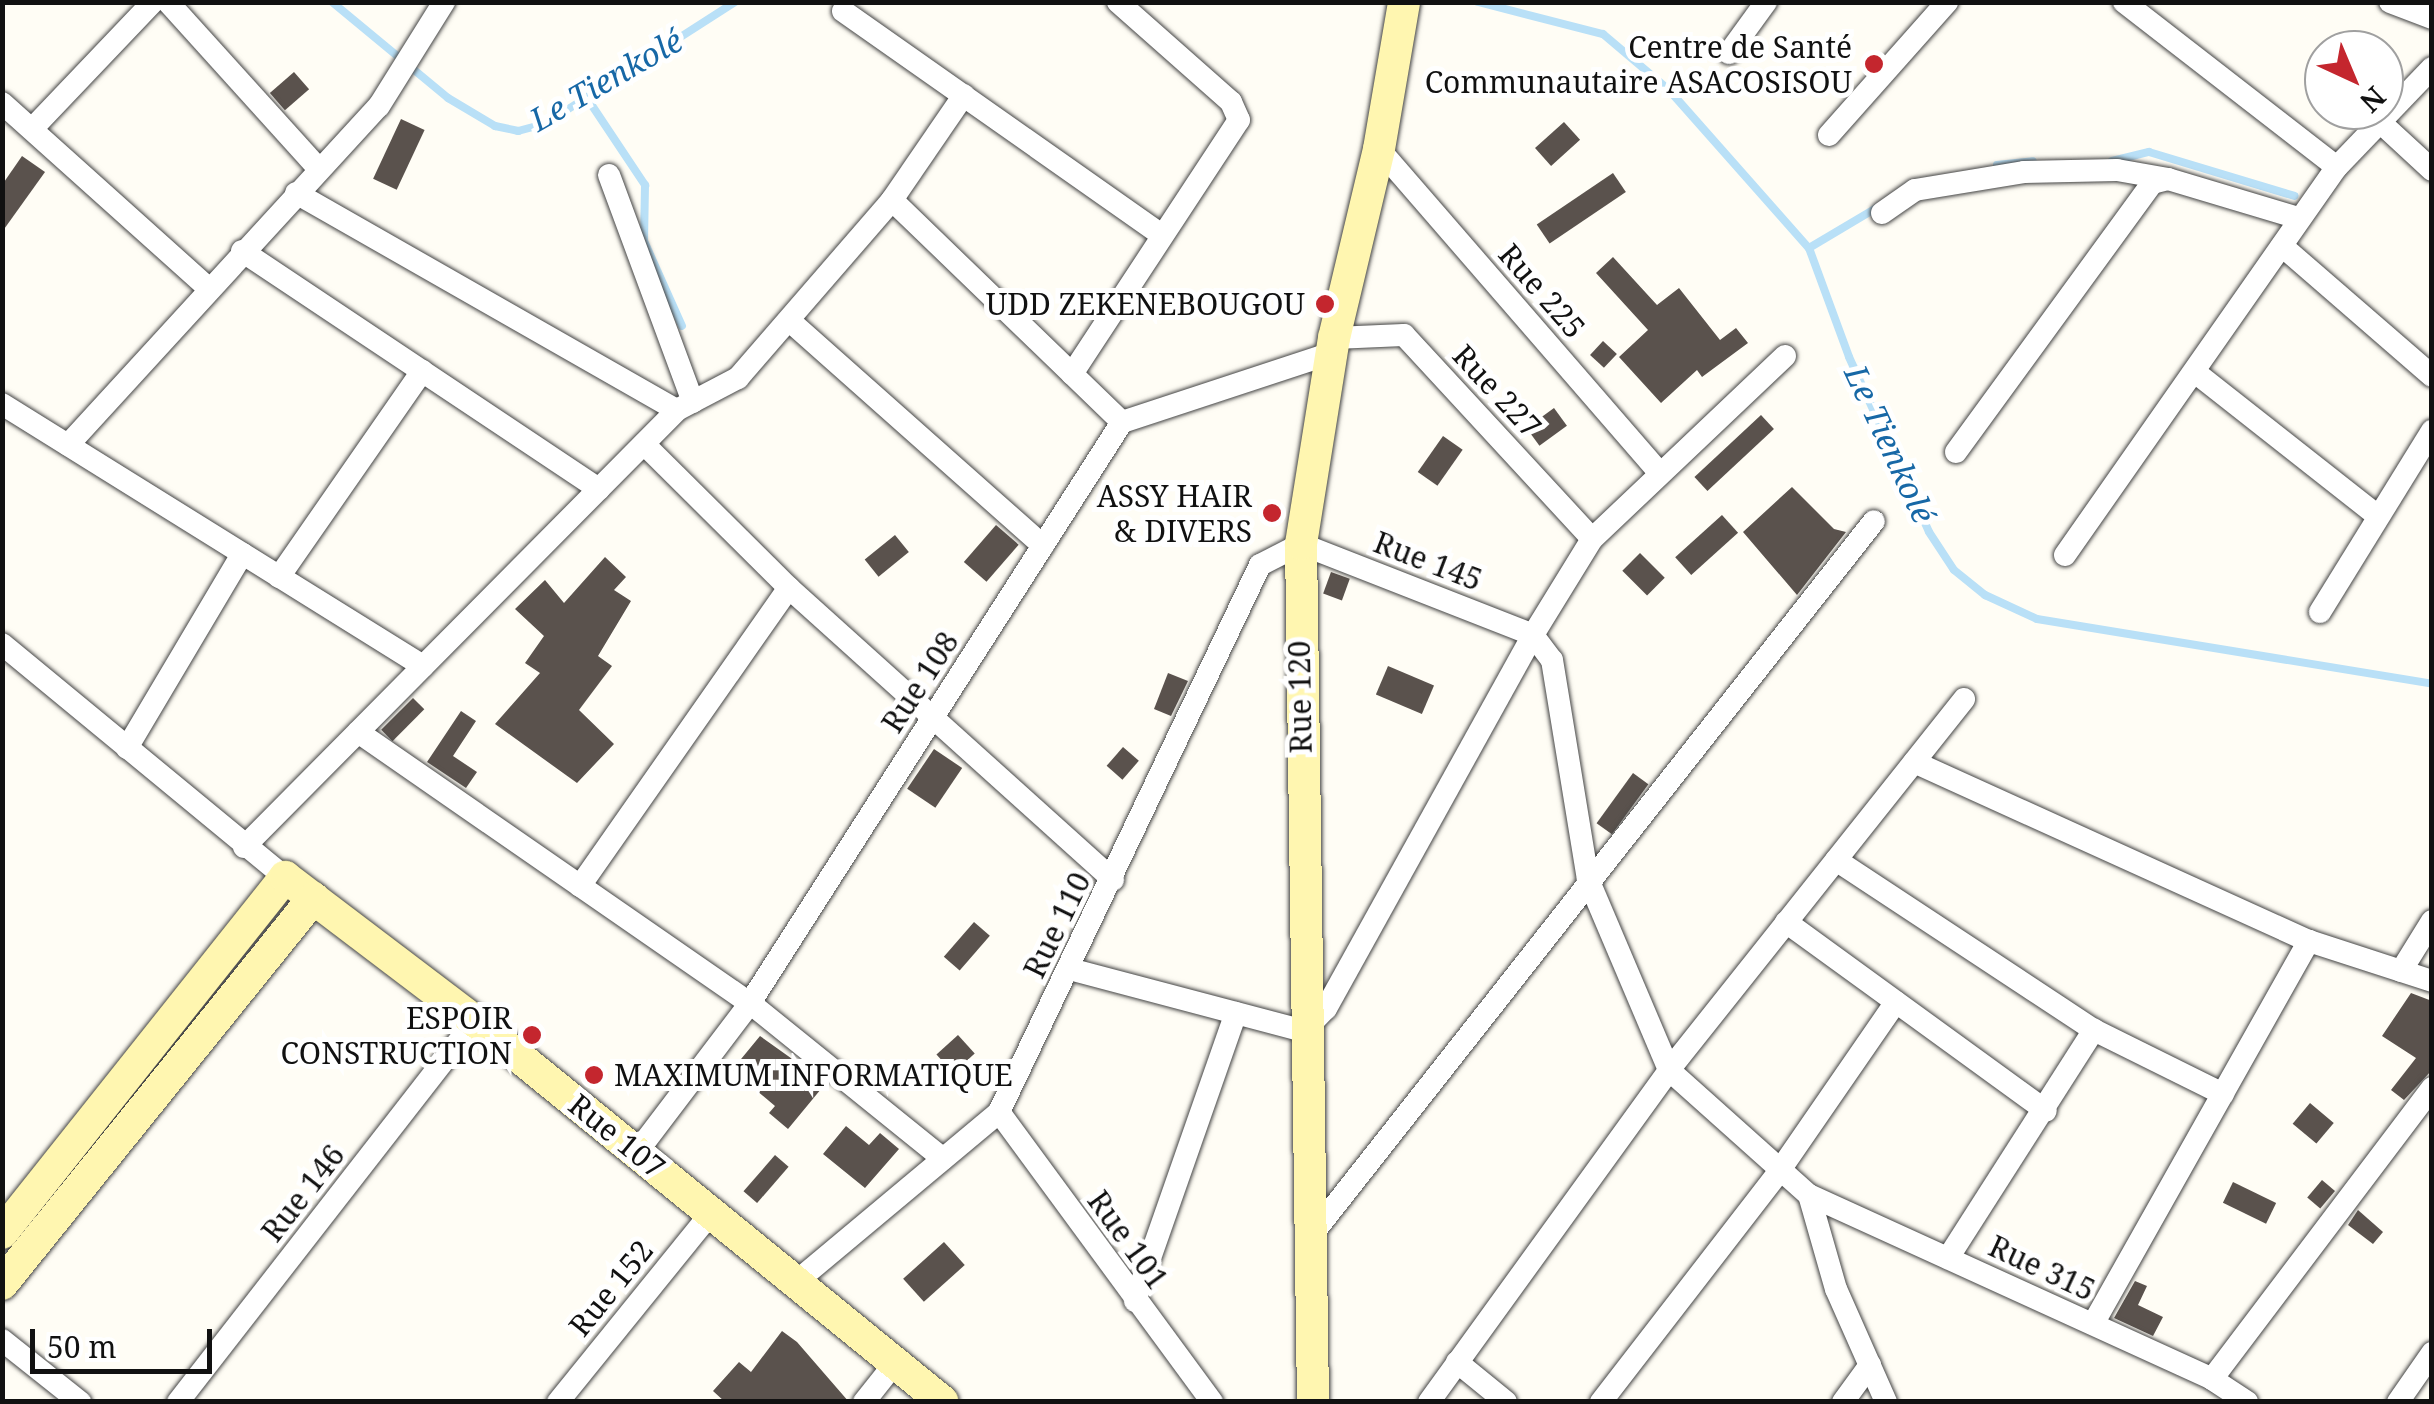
<!DOCTYPE html>
<meta charset="utf-8">
<style>
body{margin:0}
#map{position:relative;width:2434px;height:1404px;overflow:hidden;background:#fffdf5;font-family:"Noto Serif",serif}
div>[style]{position:absolute}
.stream>*{height:8px;margin:-4px;padding:0 4px;transform-origin:4px;border-radius:4px;background:#b9e0f7}
.building>*{inset:0;background:#5a524d;transform-origin:0 0}
.roads{filter:drop-shadow(0 0 2px #444) drop-shadow(0 0 2px #444)}
.minor>*{height:22px;margin:-11px;padding:0 11px;transform-origin:11px;border-radius:11px;background:#fff}
.secondary>*{height:32px;margin:-16px;padding:0 16px;transform-origin:16px;border-radius:16px;background:#fff6b0}
.dots>*{width:28px;height:28px;translate:-50% -50%;box-sizing:border-box;border:5px solid #fff;border-radius:50%}
span{translate:-50% -50%;white-space:nowrap;text-align:center;line-height:1.15;-webkit-text-stroke:10px #fff;paint-order:stroke}
.poi-label{font-size:30px;color:#111}
.right{translate:-100% -50%;text-align:right}
.left{translate:0 -50%;text-align:left}
.street-label{font-size:30px;color:#111}
.water-label{font-size:32px;color:#1768a6;font-style:italic}
.frame{position:absolute;inset:0;border:5px solid #111;pointer-events:none}
.north{position:absolute;left:2304px;top:30px;width:100px;height:100px;box-sizing:border-box;background:#fff;border:2px solid #a0a0a0;border-radius:50%;rotate:136deg;font-size:28px;font-weight:700;line-height:40px;text-align:center;color:#111}
.north::after{content:'';display:block;margin:auto;width:35px;height:45px;background:#c4262e;clip-path:polygon(50% 0,100% 100%,50% 72%,0 100%)}
.scale{position:absolute;left:30px;top:1329px;width:182px;height:45px;box-sizing:border-box;border:5px solid #111;border-top:0;padding-left:12px;font-size:30px;line-height:35px;white-space:nowrap;color:#111;-webkit-text-stroke:8px #fff;paint-order:stroke}
</style>
<div id="map">
<div class="stream">
<div style="left:332px;top:2px;width:151px;rotate:39.6deg"></div>
<div style="left:448px;top:98px;width:55px;rotate:30.8deg"></div>
<div style="left:495px;top:126px;width:24px;rotate:12deg"></div>
<div style="left:518px;top:131px;width:28px;rotate:-15deg"></div>
<div style="left:545px;top:124px;width:226px;rotate:-32.7deg"></div>
<div style="left:1478px;top:2px;width:129px;rotate:14.4deg"></div>
<div style="left:1603px;top:34px;width:87px;rotate:40.3deg"></div>
<div style="left:1669px;top:90px;width:211px;rotate:48.5deg"></div>
<div style="left:1809px;top:248px;width:116px;rotate:69.8deg"></div>
<div style="left:1849px;top:357px;width:192px;rotate:65.4deg"></div>
<div style="left:1929px;top:532px;width:45px;rotate:56.7deg"></div>
<div style="left:1954px;top:570px;width:40px;rotate:39deg"></div>
<div style="left:1985px;top:595px;width:57px;rotate:24.8deg"></div>
<div style="left:2037px;top:619px;width:400px;rotate:9.3deg"></div>
<div style="left:587px;top:98px;width:105px;rotate:56.3deg"></div>
<div style="left:645px;top:185px;width:56px;rotate:91deg"></div>
<div style="left:644px;top:241px;width:93px;rotate:65.9deg"></div>
<div style="left:2112px;top:161px;width:38px;rotate:-14deg"></div>
<div style="left:2149px;top:152px;width:152px;rotate:16.8deg"></div>
<div style="left:1997px;top:165px;width:36px;rotate:-6deg"></div>
<div style="left:1809px;top:248px;width:80px;rotate:-30.7deg"></div>
</div>
<div class="building">
<div style="left:294px;top:72px;width:23px;height:32px;rotate:49deg"></div>
<div style="left:401px;top:119px;width:26px;height:66px;rotate:25deg"></div>
<div style="left:1564px;top:122px;width:24px;height:39px;rotate:48deg"></div>
<div style="clip-path:polygon(22px 156px,45px 172px,2px 232px,2px 185px)"></div>
<div style="left:1613px;top:173px;width:23px;height:92px;rotate:56deg"></div>
<div style="clip-path:polygon(1613px 257px,1657px 305px,1679px 288px,1720px 340px,1736px 328px,1748px 343px,1702px 377px,1697px 370px,1661px 403px,1619px 357px,1648px 330px,1596px 273px)"></div>
<div style="left:1603px;top:341px;width:19px;height:19px;rotate:43deg"></div>
<div style="left:1554px;top:408px;width:22px;height:34px;rotate:54deg"></div>
<div style="left:1761px;top:415px;width:19px;height:91px;rotate:47deg"></div>
<div style="left:1443px;top:436px;width:24px;height:44px;rotate:35deg"></div>
<div style="clip-path:polygon(1792px 487px,1834px 529px,1846px 532px,1797px 595px,1743px 532px)"></div>
<div style="left:1722px;top:515px;width:24px;height:63px;rotate:48deg"></div>
<div style="left:996px;top:525px;width:30px;height:49px;rotate:41deg"></div>
<div style="left:895px;top:535px;width:22px;height:39px;rotate:51deg"></div>
<div style="left:1640px;top:553px;width:35px;height:25px;rotate:45deg"></div>
<div style="clip-path:polygon(605px 557px,626px 577px,614px 590px,631px 601px,598px 656px,612px 666px,579px 710px,614px 744px,577px 783px,495px 724px,540px 673px,525px 663px,544px 636px,515px 609px,545px 580px,564px 603px)"></div>
<div style="left:1331px;top:572px;width:20px;height:23px;rotate:20deg"></div>
<div style="left:1388px;top:666px;width:50px;height:31px;rotate:23deg"></div>
<div style="clip-path:polygon(1168px 673px,1188px 681px,1171px 716px,1154px 709px)"></div>
<div style="left:413px;top:698px;width:16px;height:45px;rotate:45deg"></div>
<div style="clip-path:polygon(461px 711px,476px 721px,453px 756px,477px 772px,466px 788px,427px 762px)"></div>
<div style="left:1123px;top:747px;width:21px;height:25px;rotate:41deg"></div>
<div style="left:934px;top:749px;width:34px;height:48px;rotate:34deg"></div>
<div style="left:1633px;top:773px;width:19px;height:62px;rotate:36deg"></div>
<div style="left:974px;top:922px;width:21px;height:46px;rotate:41deg"></div>
<div style="clip-path:polygon(2411px 993px,2432px 1001px,2432px 1070px,2404px 1100px,2391px 1090px,2416px 1058px,2382px 1036px)"></div>
<div style="left:958px;top:1035px;width:25px;height:29px;rotate:48deg"></div>
<div style="clip-path:polygon(760px 1036px,826px 1083px,788px 1129px,769px 1113px,775px 1106px,732px 1070px)"></div>
<div style="left:2310px;top:1103px;width:31px;height:27px;rotate:40deg"></div>
<div style="clip-path:polygon(846px 1126px,869px 1145px,880px 1133px,899px 1149px,865px 1188px,823px 1154px)"></div>
<div style="left:775px;top:1155px;width:18px;height:48px;rotate:41deg"></div>
<div style="left:2322px;top:1180px;width:17px;height:23px;rotate:40deg"></div>
<div style="left:2233px;top:1182px;width:48px;height:23px;rotate:26deg"></div>
<div style="clip-path:polygon(2358px 1210px,2383px 1232px,2373px 1244px,2348px 1225px)"></div>
<div style="left:944px;top:1242px;width:31px;height:55px;rotate:48deg"></div>
<div style="clip-path:polygon(2135px 1281px,2147px 1286px,2138px 1305px,2163px 1317px,2153px 1336px,2114px 1318px)"></div>
<div style="clip-path:polygon(782px 1331px,797px 1342px,849px 1402px,725px 1402px,713px 1391px,739px 1362px,751px 1372px)"></div>
</div>
<div class="roads">
<div class="minor">
<div style="left:168px;top:2px;width:225px;rotate:47.9deg"></div>
<div style="left:2124px;top:2px;width:269px;rotate:37.8deg"></div>
<div style="left:2390px;top:2px;width:45px;rotate:20.9deg"></div>
<div style="left:843px;top:11px;width:386px;rotate:35.1deg"></div>
<div style="left:1729px;top:53px;width:63px;rotate:-54deg"></div>
<div style="left:2px;top:103px;width:278px;rotate:41.9deg"></div>
<div style="left:2380px;top:122px;width:71px;rotate:42.7deg"></div>
<div style="left:32px;top:129px;width:175px;rotate:-46.4deg"></div>
<div style="left:1829px;top:135px;width:178px;rotate:-48.4deg"></div>
<div style="left:1379px;top:149px;width:427px;rotate:49.1deg"></div>
<div style="left:609px;top:175px;width:242px;rotate:69.7deg"></div>
<div style="left:296px;top:193px;width:438px;rotate:29.7deg"></div>
<div style="left:892px;top:200px;width:320px;rotate:44deg"></div>
<div style="left:1882px;top:213px;width:40px;rotate:-34.9deg"></div>
<div style="left:1915px;top:190px;width:110px;rotate:-9.4deg"></div>
<div style="left:2024px;top:172px;width:93px;rotate:-1.2deg"></div>
<div style="left:2117px;top:170px;width:52px;rotate:10deg"></div>
<div style="left:2282px;top:246px;width:198px;rotate:40.9deg"></div>
<div style="left:242px;top:251px;width:429px;rotate:33.7deg"></div>
<div style="left:791px;top:322px;width:337px;rotate:41.6deg"></div>
<div style="left:1334px;top:338px;width:70px;rotate:-2.5deg"></div>
<div style="left:1404px;top:335px;width:277px;rotate:47.3deg"></div>
<div style="left:1785px;top:356px;width:266px;rotate:136.5deg"></div>
<div style="left:1592px;top:539px;width:113px;rotate:121.6deg"></div>
<div style="left:1533px;top:635px;width:31px;rotate:53deg"></div>
<div style="left:1552px;top:660px;width:222px;rotate:80.7deg"></div>
<div style="left:1588px;top:879px;width:207px;rotate:67deg"></div>
<div style="left:1669px;top:1070px;width:188px;rotate:41.8deg"></div>
<div style="left:1809px;top:1195px;width:98px;rotate:74deg"></div>
<div style="left:1836px;top:1289px;width:124px;rotate:66.1deg"></div>
<div style="left:2196px;top:373px;width:231px;rotate:38.2deg"></div>
<div style="left:1072px;top:374px;width:304px;rotate:-56.7deg"></div>
<div style="left:1239px;top:120px;width:20px;rotate:-114deg"></div>
<div style="left:1231px;top:102px;width:151px;rotate:-138.5deg"></div>
<div style="left:2px;top:404px;width:496px;rotate:31.9deg"></div>
<div style="left:644px;top:444px;width:204px;rotate:44.8deg"></div>
<div style="left:789px;top:588px;width:436px;rotate:42deg"></div>
<div style="left:68px;top:445px;width:460px;rotate:-47.5deg"></div>
<div style="left:379px;top:106px;width:123px;rotate:-58deg"></div>
<div style="left:1956px;top:452px;width:333px;rotate:-53.9deg"></div>
<div style="left:2152px;top:183px;width:16px;rotate:-14deg"></div>
<div style="left:2168px;top:179px;width:136px;rotate:16.7deg"></div>
<div style="left:2065px;top:555px;width:474px;rotate:-55deg"></div>
<div style="left:2337px;top:167px;width:137px;rotate:-46.2deg"></div>
<div style="left:279px;top:577px;width:251px;rotate:-55.2deg"></div>
<div style="left:2320px;top:612px;width:213px;rotate:-58.3deg"></div>
<div style="left:2px;top:644px;width:367px;rotate:39.5deg"></div>
<div style="left:358px;top:732px;width:477px;rotate:34.7deg"></div>
<div style="left:750px;top:1003px;width:248px;rotate:38.9deg"></div>
<div style="left:127px;top:748px;width:226px;rotate:-59.3deg"></div>
<div style="left:1914px;top:762px;width:434px;rotate:24.4deg"></div>
<div style="left:2309px;top:941px;width:129px;rotate:18deg"></div>
<div style="left:244px;top:847px;width:615px;rotate:-45.26deg"></div>
<div style="left:677px;top:410px;width:69px;rotate:-27.7deg"></div>
<div style="left:738px;top:378px;width:235px;rotate:-49.1deg"></div>
<div style="left:892px;top:200px;width:127px;rotate:-55.6deg"></div>
<div style="left:1836px;top:860px;width:309px;rotate:33.4deg"></div>
<div style="left:2094px;top:1030px;width:144px;rotate:26.4deg"></div>
<div style="left:580px;top:886px;width:364px;rotate:-55deg"></div>
<div style="left:1786px;top:922px;width:321px;rotate:36deg"></div>
<div style="left:2401px;top:971px;width:59px;rotate:-58.2deg"></div>
<div style="left:999px;top:1112px;width:360px;rotate:53.7deg"></div>
<div style="left:637px;top:1152px;width:187px;rotate:-52.8deg"></div>
<div style="left:750px;top:1003px;width:690px;rotate:-57.37deg"></div>
<div style="left:1122px;top:422px;width:221px;rotate:-18.2deg"></div>
<div style="left:1809px;top:1195px;width:443px;rotate:24.5deg"></div>
<div style="left:2212px;top:1379px;width:42px;rotate:33.3deg"></div>
<div style="left:1307px;top:1241px;width:916px;rotate:-51.78deg"></div>
<div style="left:1948px;top:1258px;width:271px;rotate:-57.4deg"></div>
<div style="left:796px;top:1282px;width:265px;rotate:-39.9deg"></div>
<div style="left:999px;top:1112px;width:606px;rotate:-64.49deg"></div>
<div style="left:1260px;top:565px;width:46px;rotate:-27.1deg"></div>
<div style="left:1301px;top:544px;width:249px;rotate:21.4deg"></div>
<div style="left:1533px;top:635px;width:427px;rotate:119deg"></div>
<div style="left:1326px;top:1008px;width:32px;rotate:134deg"></div>
<div style="left:1304px;top:1031px;width:243px;rotate:-165.2deg"></div>
<div style="left:1135px;top:1301px;width:305px;rotate:-70.7deg"></div>
<div style="left:2093px;top:1324px;width:440px;rotate:-60.6deg"></div>
<div style="left:2px;top:1340px;width:100px;rotate:38.5deg"></div>
<div style="left:1457px;top:1362px;width:63px;rotate:39.2deg"></div>
<div style="left:2212px;top:1379px;width:365px;rotate:-52.9deg"></div>
<div style="left:178px;top:1402px;width:483px;rotate:-52.1deg"></div>
<div style="left:558px;top:1402px;width:243px;rotate:-51deg"></div>
<div style="left:864px;top:1402px;width:50px;rotate:-51.5deg"></div>
<div style="left:1429px;top:1402px;width:410px;rotate:-54.1deg"></div>
<div style="left:1669px;top:1070px;width:474px;rotate:-51.5deg"></div>
<div style="left:1601px;top:1402px;width:293px;rotate:-52.3deg"></div>
<div style="left:1780px;top:1170px;width:204px;rotate:-55.4deg"></div>
<div style="left:1843px;top:1402px;width:46px;rotate:-53.9deg"></div>
<div style="left:2398px;top:1402px;width:60px;rotate:-55.2deg"></div>
</div>
<div class="secondary">
<div style="left:2px;top:1233px;width:455px;rotate:-51.5deg"></div>
<div style="left:285px;top:877px;width:238px;rotate:37.2deg"></div>
<div style="left:475px;top:1021px;width:603px;rotate:39.15deg"></div>
<div style="left:2px;top:1284px;width:496px;rotate:-51.1deg"></div>
<div style="left:1313px;top:1402px;width:858px;rotate:-90.8deg"></div>
<div style="left:1301px;top:544px;width:209px;rotate:-80.9deg"></div>
<div style="left:1334px;top:338px;width:194px;rotate:-76.6deg"></div>
<div style="left:1379px;top:149px;width:149px;rotate:-80.3deg"></div>
</div>
</div>
<div class="dots">
<div style="left:1874px;top:64px;background:#c4262e"></div>
<div style="left:1325px;top:304px;background:#c4262e"></div>
<div style="left:1272px;top:513px;background:#c4262e"></div>
<div style="left:532px;top:1035px;background:#c4262e"></div>
<div style="left:594px;top:1075px;background:#c4262e"></div>
</div>
<div class="poi-label">
<span class="right" style="left:1852px;top:64px">Centre de Santé<br>Communautaire ASACOSISOU</span>
<span class="right" style="left:1305px;top:304px">UDD ZEKENEBOUGOU</span>
<span class="right" style="left:1252px;top:513px">ASSY HAIR<br>&amp; DIVERS</span>
<span class="right" style="left:512px;top:1035px">ESPOIR<br>CONSTRUCTION</span>
<span class="left" style="left:614px;top:1075px">MAXIMUM INFORMATIQUE</span>
</div>
<div class="street-label">
<span style="left:1542px;top:291px;rotate:49deg">Rue 225</span>
<span style="left:1497px;top:391px;rotate:47deg">Rue 227</span>
<span style="left:1428px;top:561px;rotate:21deg">Rue 145</span>
<span style="left:920px;top:682px;rotate:-57deg">Rue 108</span>
<span style="left:1300px;top:697px;rotate:-91deg">Rue 120</span>
<span style="left:1057px;top:925px;rotate:-64deg">Rue 110</span>
<span style="left:617px;top:1136px;rotate:39deg">Rue 107</span>
<span style="left:303px;top:1193px;rotate:-52deg">Rue 146</span>
<span style="left:1128px;top:1240px;rotate:54deg">Rue 101</span>
<span style="left:2042px;top:1268px;rotate:25deg">Rue 315</span>
<span style="left:611px;top:1288px;rotate:-51deg">Rue 152</span>
</div>
<div class="water-label">
<span style="left:606px;top:80px;rotate:-30deg">Le Tienkolé</span>
<span style="left:1890px;top:444px;rotate:65deg">Le Tienkolé</span>
</div>
<div class="frame"></div>
<div class="north">N</div>
<div class="scale">50 m</div>
</div>
